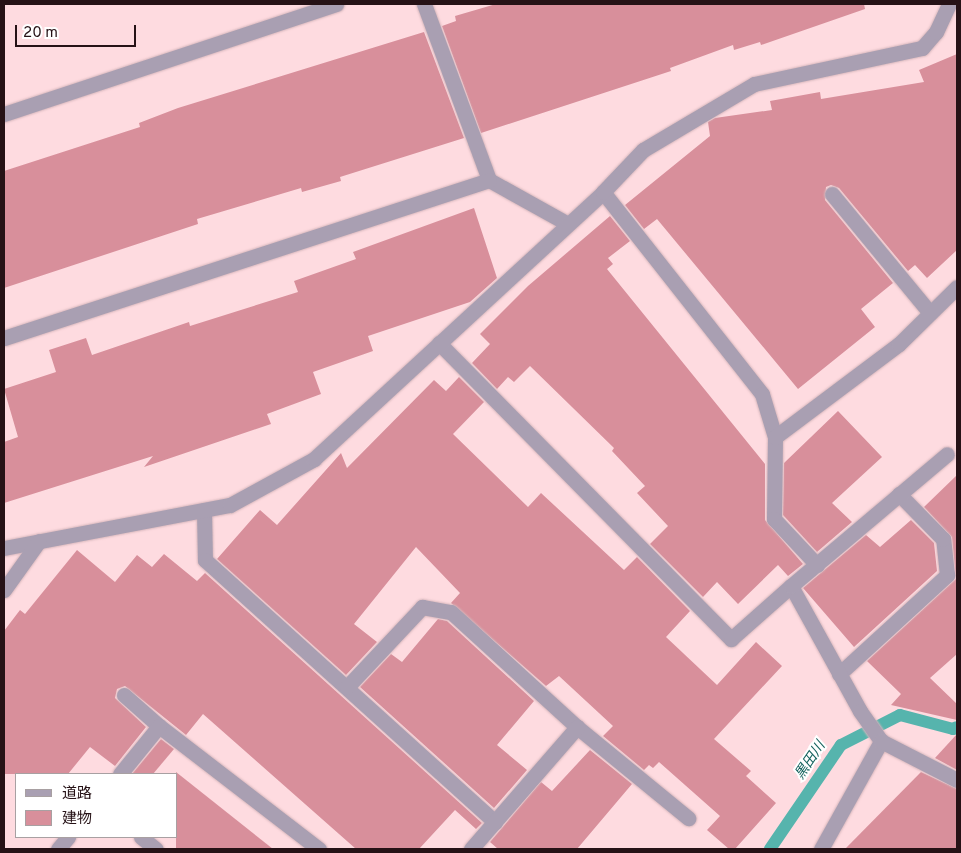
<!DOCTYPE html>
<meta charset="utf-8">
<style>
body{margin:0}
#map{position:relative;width:961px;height:853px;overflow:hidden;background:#fedbe0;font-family:Overpass,"Noto Sans JP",sans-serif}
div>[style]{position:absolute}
.stream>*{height:12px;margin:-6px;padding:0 6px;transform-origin:6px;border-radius:6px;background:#56b4ad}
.building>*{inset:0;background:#d88f9b}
.roads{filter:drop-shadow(0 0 1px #d7b7bc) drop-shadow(0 0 1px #d7b7bc)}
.lane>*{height:15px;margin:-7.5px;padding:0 7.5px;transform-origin:7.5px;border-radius:7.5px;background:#a99fb2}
.street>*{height:15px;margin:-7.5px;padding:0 7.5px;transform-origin:7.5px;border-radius:7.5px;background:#a99fb2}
span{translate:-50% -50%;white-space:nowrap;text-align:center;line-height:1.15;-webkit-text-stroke:4px #fff;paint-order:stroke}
.water-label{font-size:14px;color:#16635e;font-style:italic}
.frame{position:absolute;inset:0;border:5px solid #261216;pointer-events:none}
.legend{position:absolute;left:15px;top:773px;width:162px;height:65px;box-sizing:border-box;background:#fff;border:1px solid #a8a0a2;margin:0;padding:6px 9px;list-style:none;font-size:15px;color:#261216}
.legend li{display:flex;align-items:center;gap:10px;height:25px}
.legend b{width:25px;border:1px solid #a8a0a2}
.scale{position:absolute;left:15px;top:25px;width:121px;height:22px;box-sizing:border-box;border:2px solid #261216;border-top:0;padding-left:6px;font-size:15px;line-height:18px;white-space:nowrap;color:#261216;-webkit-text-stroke:4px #fff;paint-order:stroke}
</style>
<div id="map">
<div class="stream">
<div style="left:770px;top:849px;width:126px;rotate:-55.7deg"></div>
<div style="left:841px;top:745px;width:66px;rotate:-27deg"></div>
<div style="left:900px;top:715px;width:55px;rotate:14.8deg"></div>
<div style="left:953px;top:729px;width:4px;rotate:-27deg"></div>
</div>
<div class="building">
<div style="clip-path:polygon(496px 4px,864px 4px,865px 9px,761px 45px,760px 42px,734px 50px,733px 45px,670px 68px,671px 71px,481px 133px,442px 26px,456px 21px,455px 16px)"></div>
<div style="clip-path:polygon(424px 32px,464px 138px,340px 177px,341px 181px,302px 192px,301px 188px,197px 219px,198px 224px,4px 288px,4px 171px,140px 127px,139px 123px,178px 108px)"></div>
<div style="clip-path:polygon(957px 54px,957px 250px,927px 278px,915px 265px,908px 271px,839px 188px,831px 185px,826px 187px,825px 200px,893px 283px,861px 309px,875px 327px,798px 389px,657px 219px,644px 229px,625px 205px,710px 136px,708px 122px,715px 118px,772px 110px,770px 101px,820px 92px,821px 99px,924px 82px,919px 70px)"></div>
<div style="clip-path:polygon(474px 208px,497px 278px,470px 302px,368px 336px,373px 351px,313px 372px,321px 394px,267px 414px,271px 424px,144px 467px,153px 456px,4px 503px,4px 442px,18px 437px,4px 389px,56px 372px,49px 350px,86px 338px,92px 355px,189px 322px,190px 326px,298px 292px,294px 281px,356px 259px,353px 252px)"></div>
<div style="clip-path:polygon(610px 216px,630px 241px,608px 258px,613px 264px,607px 269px,765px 464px,765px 520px,803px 564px,788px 576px,778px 565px,738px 604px,717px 582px,703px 597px,650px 544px,668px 526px,637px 493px,645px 486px,612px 451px,614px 448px,530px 366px,514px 382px,508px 377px,497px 389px,472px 363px,490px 344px,480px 334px,528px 286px)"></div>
<div style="clip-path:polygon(459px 377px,484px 402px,453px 434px,528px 507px,541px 493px,624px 570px,637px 557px,690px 611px,666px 637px,717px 685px,756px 642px,782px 666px,714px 739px,751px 771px,746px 776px,776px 803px,735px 849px,729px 849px,707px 830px,720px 816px,659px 762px,653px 768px,649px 765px,644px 770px,603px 736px,613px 726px,559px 676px,546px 686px,451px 603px,460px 593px,416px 547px,354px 624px,377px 642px,346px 675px,217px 559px,260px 510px,277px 525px,341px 453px,347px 468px,434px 380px,446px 391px)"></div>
<div style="clip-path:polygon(838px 411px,882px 457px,832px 503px,852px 522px,817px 552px,783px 515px,784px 463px)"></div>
<div style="clip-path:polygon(957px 475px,957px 654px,930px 678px,957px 704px,957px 720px,891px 705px,901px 694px,867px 661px,956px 579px,952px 537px,924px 507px)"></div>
<div style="clip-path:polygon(911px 520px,934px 543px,937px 571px,854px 647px,803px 588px,866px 535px,880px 547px)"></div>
<div style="clip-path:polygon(77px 550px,115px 582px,137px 555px,152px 567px,164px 554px,197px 581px,205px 573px,482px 823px,476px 829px,455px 810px,419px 849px,356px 849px,203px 714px,186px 735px,125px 686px,117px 689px,115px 698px,146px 727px,115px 766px,90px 747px,68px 774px,4px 774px,4px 631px,20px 610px,25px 614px)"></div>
<div style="clip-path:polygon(438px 619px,447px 621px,534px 701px,497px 745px,527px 770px,494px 808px,360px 687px,391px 654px,402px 662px)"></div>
<div style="clip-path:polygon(957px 734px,957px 770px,935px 758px)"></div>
<div style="clip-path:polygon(161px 739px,174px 749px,153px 774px,132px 774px)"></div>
<div style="clip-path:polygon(590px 750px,632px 784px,577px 849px,498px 849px,490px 842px,541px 782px,552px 791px)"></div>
<div style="clip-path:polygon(176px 772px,273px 849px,176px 849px)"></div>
<div style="clip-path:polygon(921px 772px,957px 789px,957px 849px,845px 849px)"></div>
</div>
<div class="roads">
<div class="lane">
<div style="left:832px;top:194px;width:154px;rotate:50.5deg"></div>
<div style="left:204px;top:510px;width:50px;rotate:88.9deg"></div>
<div style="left:205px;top:560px;width:391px;rotate:42.1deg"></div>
<div style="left:839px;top:674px;width:147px;rotate:-42.5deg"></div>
<div style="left:947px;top:575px;width:36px;rotate:-96deg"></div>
<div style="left:943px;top:539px;width:63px;rotate:-134.4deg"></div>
<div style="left:347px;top:687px;width:110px;rotate:-46.8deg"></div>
<div style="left:422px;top:607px;width:29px;rotate:10deg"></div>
<div style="left:451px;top:612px;width:171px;rotate:42.4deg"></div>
<div style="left:577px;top:727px;width:144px;rotate:39.3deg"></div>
<div style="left:124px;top:695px;width:47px;rotate:41.5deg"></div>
<div style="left:159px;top:726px;width:202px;rotate:37.6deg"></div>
<div style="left:141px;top:837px;width:19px;rotate:39deg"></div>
<div style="left:471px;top:849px;width:162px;rotate:-49deg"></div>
<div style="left:821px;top:849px;width:124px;rotate:-60.9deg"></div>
</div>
<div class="street">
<div style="left:424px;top:4px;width:188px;rotate:69.7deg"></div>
<div style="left:489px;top:180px;width:90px;rotate:29.1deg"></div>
<div style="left:4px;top:114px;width:350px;rotate:-18.3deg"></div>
<div style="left:603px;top:192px;width:257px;rotate:51.8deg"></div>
<div style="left:762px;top:394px;width:45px;rotate:73.2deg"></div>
<div style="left:775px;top:437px;width:82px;rotate:90.7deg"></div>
<div style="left:774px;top:519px;width:63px;rotate:46.9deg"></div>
<div style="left:4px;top:338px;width:510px;rotate:-18.04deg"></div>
<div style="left:439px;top:343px;width:416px;rotate:45.4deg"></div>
<div style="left:731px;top:639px;width:80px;rotate:-41.5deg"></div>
<div style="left:791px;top:586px;width:143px;rotate:61.1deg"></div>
<div style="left:860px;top:711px;width:37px;rotate:55deg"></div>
<div style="left:881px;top:741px;width:85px;rotate:27.2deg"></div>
<div style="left:775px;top:437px;width:155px;rotate:-36.9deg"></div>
<div style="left:899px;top:344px;width:81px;rotate:-44.5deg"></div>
<div style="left:4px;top:548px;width:230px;rotate:-10.8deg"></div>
<div style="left:230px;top:505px;width:96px;rotate:-28.7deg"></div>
<div style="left:314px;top:459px;width:393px;rotate:-42.7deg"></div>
<div style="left:603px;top:192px;width:58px;rotate:-46.4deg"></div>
<div style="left:643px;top:150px;width:129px;rotate:-30.7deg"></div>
<div style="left:754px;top:84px;width:172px;rotate:-12.1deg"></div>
<div style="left:922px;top:48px;width:21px;rotate:-49deg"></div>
<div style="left:936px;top:32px;width:31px;rotate:-65deg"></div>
<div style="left:791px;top:586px;width:204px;rotate:-40.2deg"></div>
<div style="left:4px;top:590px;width:60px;rotate:-54.5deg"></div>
<div style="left:120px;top:774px;width:62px;rotate:-50.9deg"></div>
<div style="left:58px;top:849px;width:16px;rotate:-50deg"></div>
</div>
</div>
<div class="water-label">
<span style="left:811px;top:761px;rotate:-56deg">黒田川</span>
</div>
<div class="frame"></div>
<ul class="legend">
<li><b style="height:6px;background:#a99fb2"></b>道路</li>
<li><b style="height:14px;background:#d88f9b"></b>建物</li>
</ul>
<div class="scale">20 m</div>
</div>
